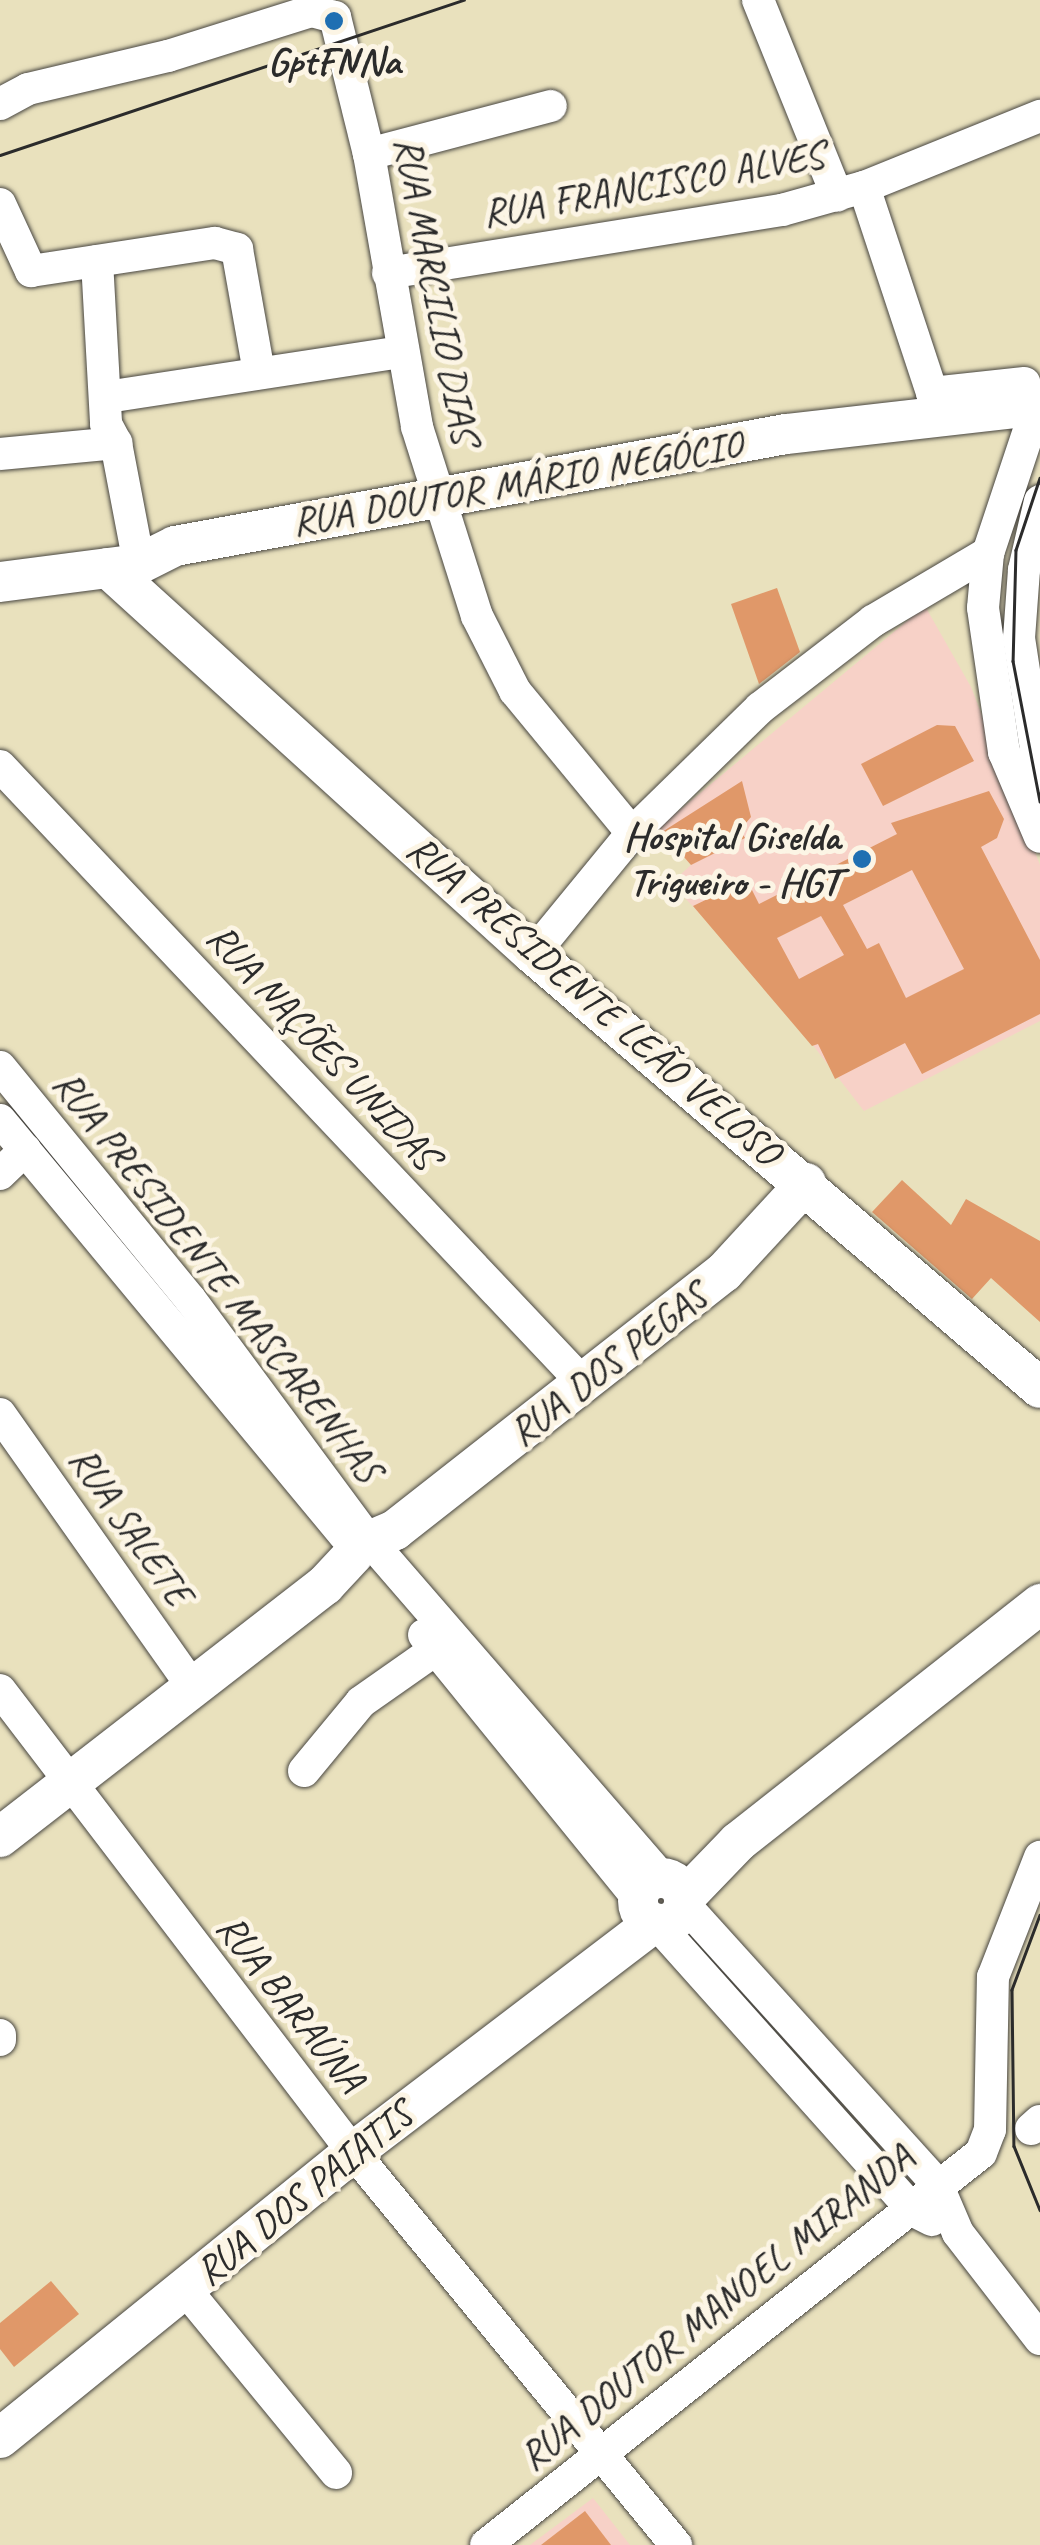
<!DOCTYPE html>
<meta charset="utf-8">
<style>
body{margin:0}
#map{position:relative;width:1040px;height:2545px;overflow:hidden;background:#e9e1bd;font-family:Caveat,sans-serif}
div>[style]{position:absolute}
.built>*{inset:0;background:#f7d1c7}
.building>*{inset:0;background:#e09869}
.roads{filter:drop-shadow(0 0 2px #484641) drop-shadow(0 0 2px #484641)}
.minor>*{height:32px;margin:-16px;padding:0 16px;transform-origin:16px;border-radius:16px;background:#fff}
.major>*{height:40px;margin:-20px;padding:0 20px;transform-origin:20px;border-radius:20px;background:#fff}
.major>.ring{margin:-20px;padding:0;box-sizing:content-box;background:none;border:40px solid #fff;border-radius:50%}
.tram>*{height:2.5px;margin:-1.25px;padding:0 1.25px;transform-origin:1.25px;border-radius:1.25px;background:#2b2b2b}
.dots>*{width:28px;height:28px;translate:-50% -50%;box-sizing:border-box;border:5px solid #fcf5e5;border-radius:50%}
span{translate:-50% -50%;white-space:nowrap;text-align:center;line-height:1.15;-webkit-text-stroke:10px #fcf5e5;paint-order:stroke}
.poi-label{font-size:40px;color:#2b2b2b;font-weight:700}
.right{translate:-100% -50%;text-align:right}
.street-label{font-size:40px;color:#2b2b2b}
</style>
<div id="map">
<div class="built">
<div style="clip-path:polygon(925px 606px,971px 687px,1040px 865px,1040px 1021px,864px 1111px,767px 986px,671px 883px,691px 865px,658px 828px)"></div>
<div style="clip-path:polygon(593px 2498px,630px 2545px,530px 2545px)"></div>
</div>
<div class="building">
<div style="clip-path:polygon(777px 588px,800px 652px,759px 684px,731px 604px)"></div>
<div style="clip-path:polygon(937px 725px,955px 726px,974px 761px,883px 806px,861px 764px)"></div>
<div style="clip-path:polygon(742px 781px,751px 817px,740px 830px,745px 838px,691px 865px,662px 832px)"></div>
<div style="clip-path:polygon(evenodd,989px 791px,1004px 819px,997px 838px,981px 847px,1040px 960px,1040px 1014px,922px 1074px,905px 1043px,835px 1079px,818px 1044px,812px 1046px,693px 906px,747px 880px,759px 904px,897px 834px,891px 823px,989px 791px,912px 870px,964px 969px,906px 998px,879px 943px,867px 949px,843px 905px,912px 870px,989px 791px,821px 916px,844px 955px,799px 979px,777px 938px,821px 916px)"></div>
<div style="clip-path:polygon(902px 1180px,951px 1225px,966px 1199px,1040px 1241px,1040px 1322px,991px 1278px,972px 1299px,872px 1212px)"></div>
<div style="clip-path:polygon(51px 2281px,79px 2314px,14px 2367px,0 2349px,0 2323px)"></div>
<div style="clip-path:polygon(585px 2511px,611px 2545px,541px 2545px)"></div>
</div>
<div class="roads">
<div class="minor">
<div style="left:758px;top:0;width:211px;rotate:68deg"></div>
<div style="left:0;top:104px;width:32px;rotate:-28deg"></div>
<div style="left:28px;top:89px;width:144px;rotate:-13.3deg"></div>
<div style="left:168px;top:56px;width:151px;rotate:-17.4deg"></div>
<div style="left:312px;top:11px;width:24px;rotate:15deg"></div>
<div style="left:335px;top:17px;width:141px;rotate:76.1deg"></div>
<div style="left:369px;top:154px;width:277px;rotate:80deg"></div>
<div style="left:417px;top:427px;width:198px;rotate:72.4deg"></div>
<div style="left:477px;top:616px;width:84px;rotate:63.1deg"></div>
<div style="left:515px;top:691px;width:184px;rotate:50.5deg"></div>
<div style="left:369px;top:154px;width:188px;rotate:-14.8deg"></div>
<div style="left:864px;top:187px;width:217px;rotate:71.7deg"></div>
<div style="left:932px;top:393px;width:93px;rotate:-6.2deg"></div>
<div style="left:0;top:204px;width:74px;rotate:65.2deg"></div>
<div style="left:31px;top:271px;width:186px;rotate:-8.7deg"></div>
<div style="left:215px;top:243px;width:23px;rotate:15deg"></div>
<div style="left:237px;top:249px;width:126px;rotate:79.9deg"></div>
<div style="left:97px;top:261px;width:163px;rotate:86.8deg"></div>
<div style="left:106px;top:424px;width:21px;rotate:62deg"></div>
<div style="left:116px;top:443px;width:123px;rotate:79.2deg"></div>
<div style="left:388px;top:273px;width:399px;rotate:-9.1deg"></div>
<div style="left:782px;top:210px;width:85px;rotate:-15.7deg"></div>
<div style="left:864px;top:187px;width:190px;rotate:-22deg"></div>
<div style="left:107px;top:397px;width:298px;rotate:-8.7deg"></div>
<div style="left:1037px;top:406px;width:155px;rotate:108.4deg"></div>
<div style="left:988px;top:553px;width:55px;rotate:95.2deg"></div>
<div style="left:983px;top:608px;width:146px;rotate:81.7deg"></div>
<div style="left:1004px;top:752px;width:92px;rotate:67deg"></div>
<div style="left:0;top:454px;width:117px;rotate:-5.4deg"></div>
<div style="left:1040px;top:501px;width:71px;rotate:103.1deg"></div>
<div style="left:1024px;top:570px;width:68px;rotate:94.2deg"></div>
<div style="left:1019px;top:638px;width:140px;rotate:81.3deg"></div>
<div style="left:0;top:766px;width:850px;rotate:46.62deg"></div>
<div style="left:533px;top:954px;width:156px;rotate:-50.7deg"></div>
<div style="left:632px;top:833px;width:179px;rotate:-44.3deg"></div>
<div style="left:760px;top:708px;width:143px;rotate:-37.6deg"></div>
<div style="left:873px;top:621px;width:134px;rotate:-30.6deg"></div>
<div style="left:0;top:1067px;width:300px;rotate:50.7deg"></div>
<div style="left:190px;top:1299px;width:297px;rotate:53.5deg"></div>
<div style="left:0;top:1120px;width:540px;rotate:50.33deg"></div>
<div style="left:0;top:1174px;width:35px;rotate:-44deg"></div>
<div style="left:0;top:1414px;width:333px;rotate:54.8deg"></div>
<div style="left:383px;top:1556px;width:426px;rotate:49.1deg"></div>
<div style="left:424px;top:1635px;width:339px;rotate:50.9deg"></div>
<div style="left:0;top:1690px;width:581px;rotate:52.62deg"></div>
<div style="left:353px;top:2152px;width:509px;rotate:50.58deg"></div>
<div style="left:304px;top:1771px;width:89px;rotate:-50.4deg"></div>
<div style="left:361px;top:1702px;width:90px;rotate:-35.1deg"></div>
<div style="left:684px;top:1904px;width:377px;rotate:47.9deg"></div>
<div style="left:937px;top:2184px;width:53px;rotate:66.8deg"></div>
<div style="left:958px;top:2233px;width:134px;rotate:52.3deg"></div>
<div style="left:657px;top:1924px;width:385px;rotate:48.2deg"></div>
<div style="left:914px;top:2211px;width:20px;rotate:27deg"></div>
<div style="left:0;top:2035px;width:5px;rotate:90deg"></div>
<div style="left:1031px;top:2129px;width:12px;rotate:-42deg"></div>
<div style="left:185px;top:2289px;width:238px;rotate:50.6deg"></div>
<div style="left:486px;top:2545px;width:631px;rotate:-38.38deg"></div>
<div style="left:981px;top:2153px;width:25px;rotate:-69deg"></div>
<div style="left:990px;top:2130px;width:153px;rotate:-88.9deg"></div>
<div style="left:993px;top:1977px;width:129px;rotate:-68.6deg"></div>
</div>
<div class="major">
<div style="left:108px;top:568px;width:574px;rotate:42.25deg"></div>
<div style="left:533px;top:954px;width:667px;rotate:40.56deg"></div>
<div style="left:0;top:582px;width:140px;rotate:-7.4deg"></div>
<div style="left:139px;top:564px;width:40px;rotate:-26.6deg"></div>
<div style="left:175px;top:546px;width:621px;rotate:-10.39deg"></div>
<div style="left:786px;top:434px;width:256px;rotate:-6.5deg"></div>
<div style="left:374px;top:1539px;width:23px;rotate:-23deg"></div>
<div style="left:395px;top:1530px;width:418px;rotate:-38.1deg"></div>
<div style="left:724px;top:1272px;width:121px;rotate:-47.3deg"></div>
<div style="left:0;top:1837px;width:411px;rotate:-37.8deg"></div>
<div style="left:325px;top:1585px;width:41px;rotate:-47deg"></div>
<div class="ring" style="left:638px;top:1878px;width:6px;height:6px"></div>
<div style="left:684px;top:1898px;width:78px;rotate:-46deg"></div>
<div style="left:738px;top:1842px;width:385px;rotate:-38.2deg"></div>
<div style="left:0;top:2438px;width:454px;rotate:-39deg"></div>
<div style="left:353px;top:2152px;width:378px;rotate:-37.3deg"></div>
</div>
</div>
<div class="tram">
<div style="left:0;top:155px;width:489px;rotate:-18.5deg"></div>
<div style="left:1040px;top:478px;width:76px;rotate:108.4deg"></div>
<div style="left:1016px;top:550px;width:111px;rotate:91.5deg"></div>
<div style="left:1013px;top:661px;width:143px;rotate:79.1deg"></div>
<div style="left:1040px;top:1915px;width:80px;rotate:110.5deg"></div>
<div style="left:1012px;top:1990px;width:156px;rotate:89.3deg"></div>
<div style="left:1014px;top:2146px;width:69px;rotate:67.9deg"></div>
</div>
<div class="dots">
<div style="left:334px;top:21px;background:#1f6fb2"></div>
<div style="left:862px;top:859px;background:#1f6fb2"></div>
</div>
<div class="poi-label">
<span style="left:334px;top:61px">GptFNNa</span>
<span class="right" style="left:840px;top:859px">Hospital Giselda<br>Trigueiro - HGT</span>
</div>
<div class="street-label">
<span style="left:653px;top:184px;rotate:-10deg">RUA FRANCISCO ALVES</span>
<span style="left:437px;top:290px;rotate:79deg">RUA MARCILIO DIAS</span>
<span style="left:517px;top:483px;rotate:-10deg">RUA DOUTOR MÁRIO NEGÓCIO</span>
<span style="left:594px;top:1000px;rotate:41deg">RUA PRESIDENTE LEÃO VELOSO</span>
<span style="left:323px;top:1046px;rotate:47deg">RUA NAÇÕES UNIDAS</span>
<span style="left:218px;top:1276px;rotate:52deg">RUA PRESIDENTE MASCARENHAS</span>
<span style="left:608px;top:1364px;rotate:-38deg">RUA DOS PEGAS</span>
<span style="left:131px;top:1526px;rotate:55deg">RUA SALETE</span>
<span style="left:291px;top:2003px;rotate:52deg">RUA BARAÚNA</span>
<span style="left:304px;top:2193px;rotate:-39deg">RUA DOS PAIATIS</span>
<span style="left:716px;top:2307px;rotate:-39deg">RUA DOUTOR MANOEL MIRANDA</span>
</div>
</div>
